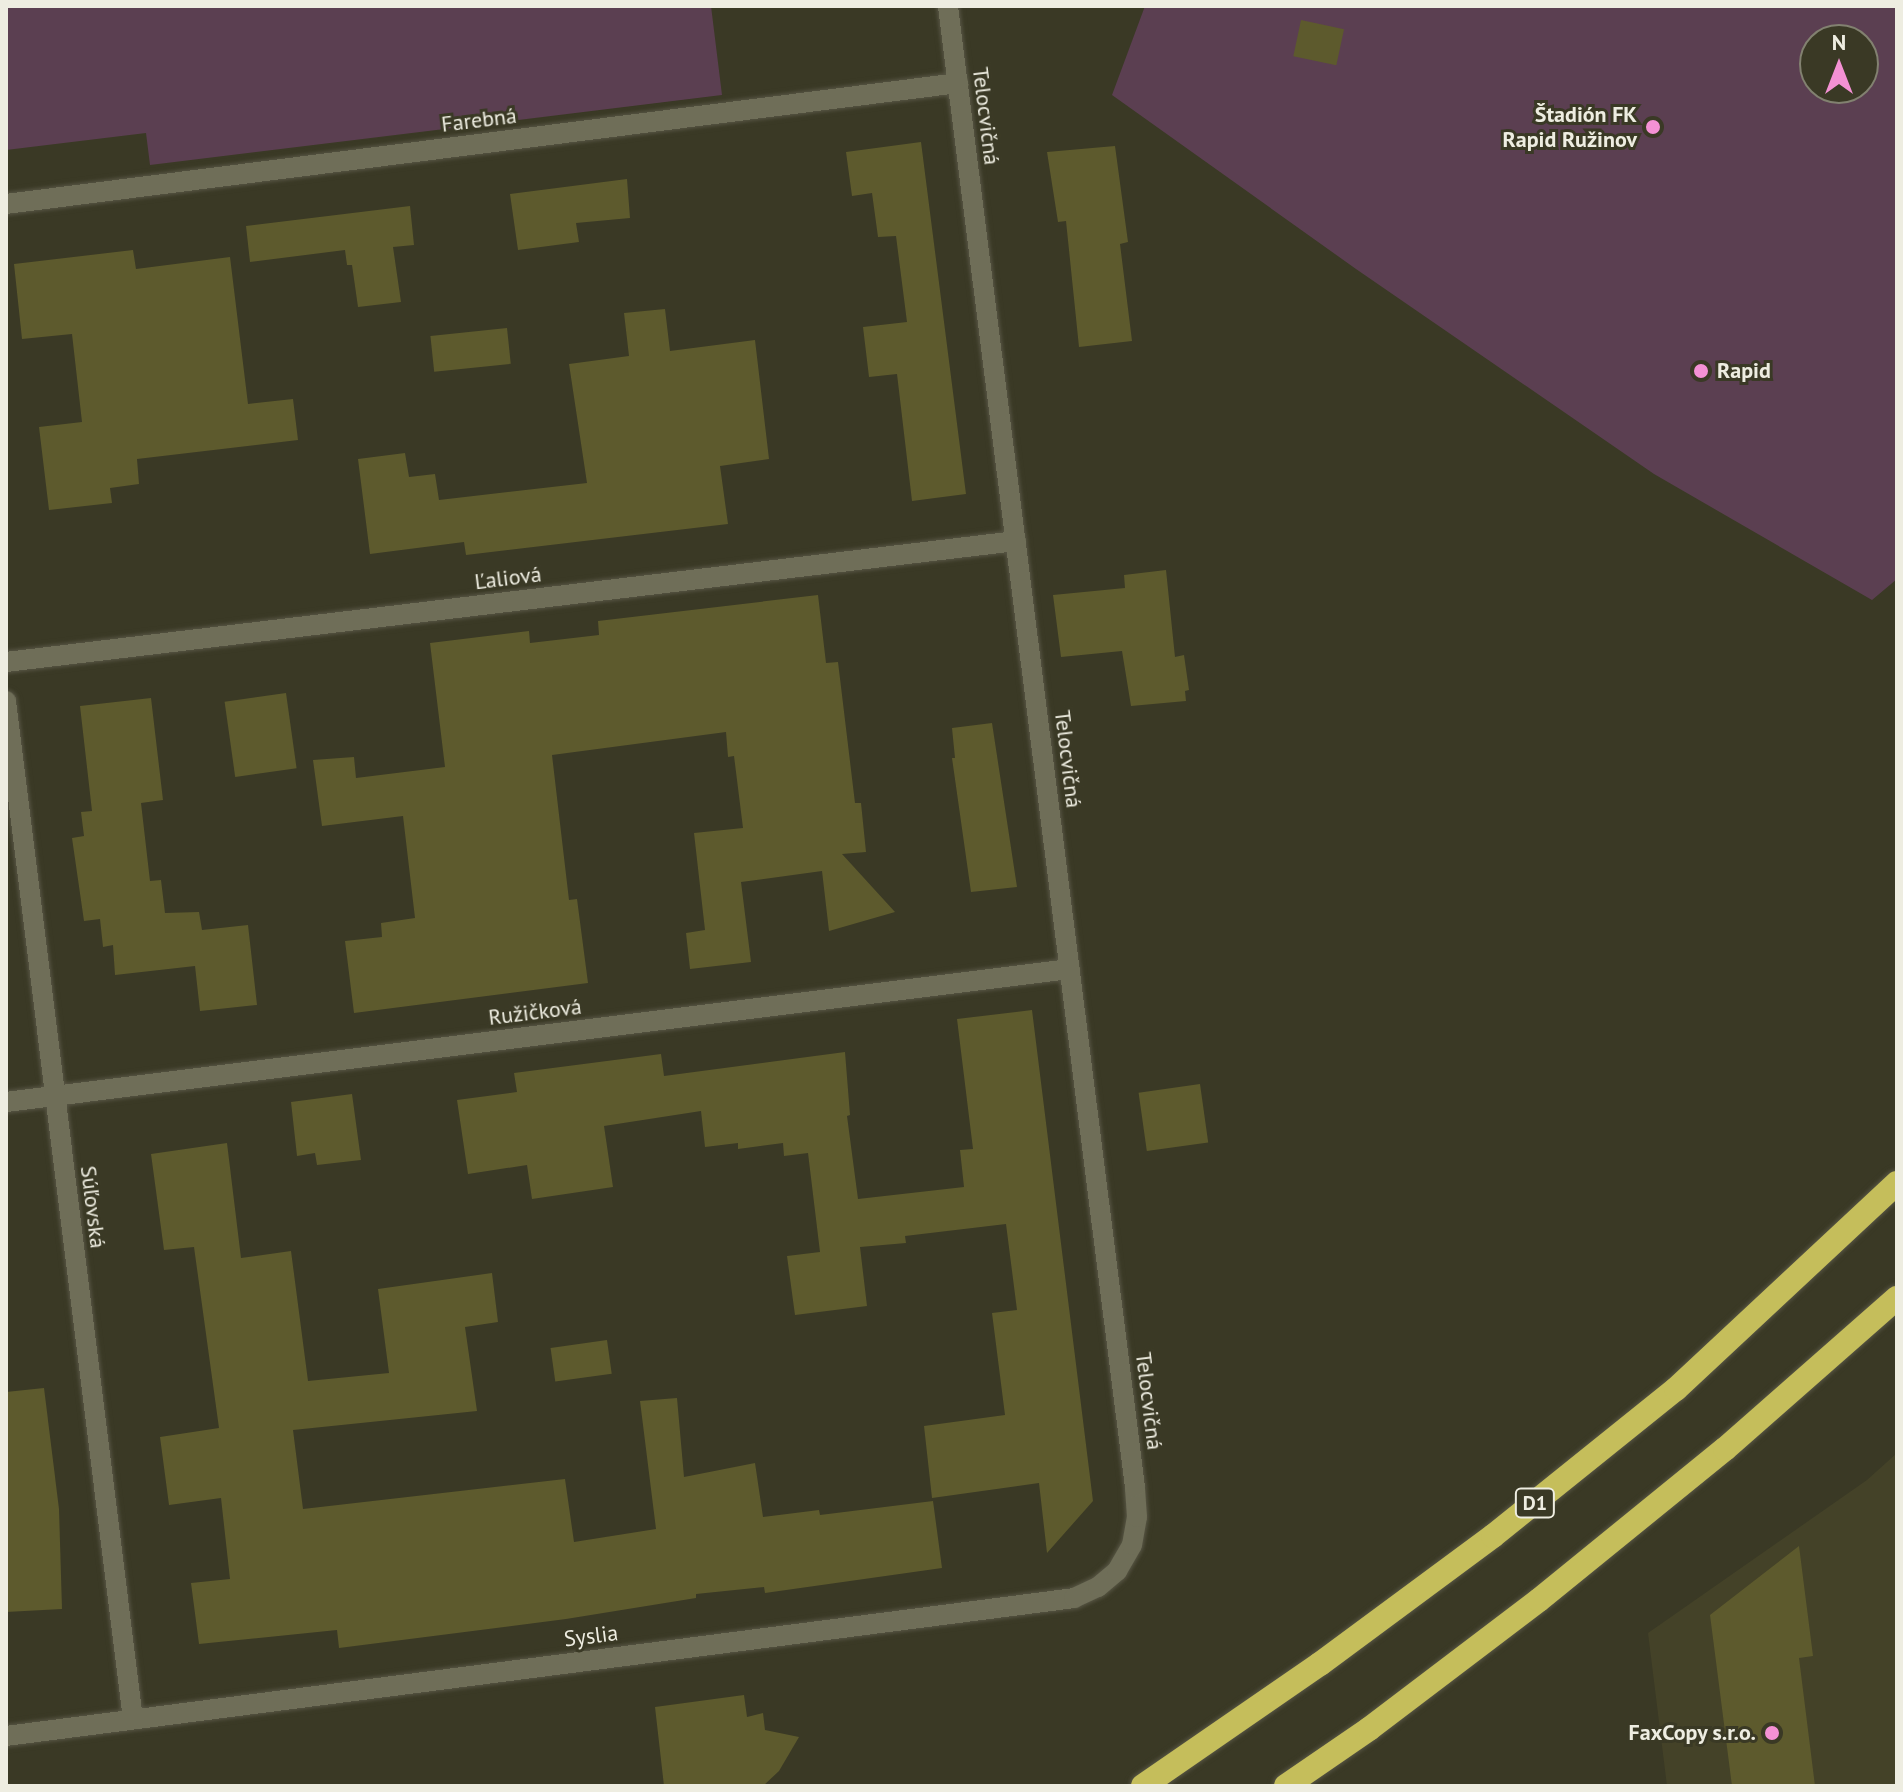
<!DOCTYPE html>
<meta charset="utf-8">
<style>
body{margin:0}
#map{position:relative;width:1903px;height:1792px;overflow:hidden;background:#3a3925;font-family:"PT Sans",sans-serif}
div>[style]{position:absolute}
.built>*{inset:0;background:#444228}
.green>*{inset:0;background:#5b3f51}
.building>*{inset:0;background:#5d5a2d;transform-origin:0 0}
.roads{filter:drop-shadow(0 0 2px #575544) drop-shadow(0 0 2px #575544)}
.minor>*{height:20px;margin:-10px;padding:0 10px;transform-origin:10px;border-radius:10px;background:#6f6e58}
.highway>*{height:24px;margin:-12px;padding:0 12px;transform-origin:12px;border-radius:12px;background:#c5be5b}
.dots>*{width:22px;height:22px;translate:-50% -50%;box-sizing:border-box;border:4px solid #3a3925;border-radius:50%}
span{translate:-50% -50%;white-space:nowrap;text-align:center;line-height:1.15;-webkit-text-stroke:6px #3a3925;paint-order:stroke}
.shield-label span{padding:2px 6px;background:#3a3925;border:2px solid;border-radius:6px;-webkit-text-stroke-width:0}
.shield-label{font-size:20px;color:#eeede1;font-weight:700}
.poi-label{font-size:22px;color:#eeede1;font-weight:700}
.right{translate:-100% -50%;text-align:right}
.left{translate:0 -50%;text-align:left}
.street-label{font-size:22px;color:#eeede1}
.frame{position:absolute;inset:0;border:8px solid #eeede1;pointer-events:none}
.north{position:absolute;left:1799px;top:24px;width:80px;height:80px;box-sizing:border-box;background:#3a3925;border:2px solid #828170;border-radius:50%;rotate:0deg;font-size:22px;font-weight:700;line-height:32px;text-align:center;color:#eeede1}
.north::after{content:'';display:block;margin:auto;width:28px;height:36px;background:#f491d4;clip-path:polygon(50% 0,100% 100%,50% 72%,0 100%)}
</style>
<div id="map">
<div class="built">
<div style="clip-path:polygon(1897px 1453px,1897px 1786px,1667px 1786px,1648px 1633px,1867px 1480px)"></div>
</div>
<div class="green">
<div style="clip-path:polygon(6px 6px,711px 6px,722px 95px,150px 165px,146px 133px,6px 150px)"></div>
<div style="clip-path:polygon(evenodd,1145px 6px,1897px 6px,1897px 579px,1872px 600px,1654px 474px,1356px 269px,1112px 95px,1145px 6px,1815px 40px,1863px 40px,1863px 88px,1815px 88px,1815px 40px)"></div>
</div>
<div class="building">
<div style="left:1301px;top:20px;width:44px;height:37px;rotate:12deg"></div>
<div style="clip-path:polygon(921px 142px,966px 494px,912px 501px,897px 374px,869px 377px,863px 327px,907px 322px,896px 236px,878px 237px,872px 193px,852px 196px,846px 152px)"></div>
<div style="clip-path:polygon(1115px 146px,1128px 242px,1120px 244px,1132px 341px,1079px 347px,1066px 221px,1058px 222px,1047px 152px)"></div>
<div style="clip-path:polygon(627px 179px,630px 218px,576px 223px,579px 242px,518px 250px,510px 194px)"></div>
<div style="clip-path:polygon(410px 206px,414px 245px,393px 247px,401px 302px,358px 307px,352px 265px,347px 265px,345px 250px,250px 262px,246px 226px)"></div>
<div style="clip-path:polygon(133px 250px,136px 269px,230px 257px,248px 404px,293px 399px,298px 440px,137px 459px,139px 484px,110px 488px,112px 503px,49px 510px,39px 427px,82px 422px,72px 334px,22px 339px,14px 264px)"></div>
<div style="clip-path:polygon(665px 309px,670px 351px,755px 340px,769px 459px,720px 466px,728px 524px,466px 555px,464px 542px,370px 554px,358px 459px,405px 453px,409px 477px,435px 474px,439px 500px,587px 483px,569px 364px,629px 356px,624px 313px)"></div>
<div style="left:507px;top:328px;width:36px;height:77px;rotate:84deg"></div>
<div style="clip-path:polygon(1166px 570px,1175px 657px,1184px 655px,1189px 690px,1185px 691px,1186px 701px,1131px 706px,1122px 651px,1061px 657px,1053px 595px,1125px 588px,1124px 575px)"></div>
<div style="clip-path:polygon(818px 595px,826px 663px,838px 662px,855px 803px,861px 803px,866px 852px,842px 854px,895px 912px,829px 931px,822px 871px,741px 882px,751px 962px,690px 969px,686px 933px,705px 930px,694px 833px,743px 828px,734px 756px,728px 757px,726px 732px,552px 755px,569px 900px,577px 899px,588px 983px,354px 1013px,345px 941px,382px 937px,381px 923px,415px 918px,403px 816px,322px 826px,313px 760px,354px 757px,356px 778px,445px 767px,430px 643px,529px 631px,530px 643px,599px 635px,598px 621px)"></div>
<div style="left:286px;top:693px;width:76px;height:62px;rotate:82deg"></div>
<div style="clip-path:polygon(151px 698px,163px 800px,141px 803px,150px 881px,161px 880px,165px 913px,199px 912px,202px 930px,248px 925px,257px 1005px,200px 1011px,195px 966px,115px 975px,113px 945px,103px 947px,100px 919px,84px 921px,72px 838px,84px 836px,81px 812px,92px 811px,80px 706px)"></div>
<div style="clip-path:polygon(992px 723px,1017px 887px,971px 892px,952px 758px,955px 758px,952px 728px)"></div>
<div style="clip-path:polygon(1032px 1010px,1093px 1501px,1047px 1553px,1039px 1483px,932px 1498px,924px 1426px,1005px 1415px,992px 1313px,1017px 1310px,1006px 1224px,905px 1236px,906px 1243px,860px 1247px,867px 1306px,795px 1315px,787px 1256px,820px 1252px,808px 1153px,784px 1156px,783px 1143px,738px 1149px,738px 1143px,705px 1147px,701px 1111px,604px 1126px,613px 1187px,532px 1199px,527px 1165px,468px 1174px,457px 1100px,517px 1092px,514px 1073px,661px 1054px,664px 1076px,845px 1052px,850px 1115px,847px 1116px,858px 1199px,964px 1187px,960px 1150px,973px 1149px,957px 1019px)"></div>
<div style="left:1200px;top:1084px;width:59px;height:62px;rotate:82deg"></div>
<div style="clip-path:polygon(352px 1094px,361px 1160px,317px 1165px,315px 1153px,297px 1156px,291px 1102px)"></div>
<div style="clip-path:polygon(227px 1143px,241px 1258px,291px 1251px,308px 1381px,389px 1373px,378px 1289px,492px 1273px,498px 1322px,465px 1327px,477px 1411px,293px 1430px,303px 1509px,565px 1479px,574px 1542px,656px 1529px,640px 1401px,677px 1398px,684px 1477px,755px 1463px,763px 1517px,819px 1510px,820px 1515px,933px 1501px,942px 1568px,765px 1593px,764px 1587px,696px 1594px,696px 1598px,566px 1619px,339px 1648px,337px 1630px,199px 1644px,191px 1583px,230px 1579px,221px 1498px,169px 1505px,160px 1437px,219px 1428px,194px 1247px,164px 1250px,151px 1154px)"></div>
<div style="left:607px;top:1340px;width:34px;height:57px;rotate:82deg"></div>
<div style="clip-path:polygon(44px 1388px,59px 1509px,62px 1609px,6px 1612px,6px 1392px)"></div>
<div style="clip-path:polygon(1799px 1546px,1813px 1656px,1799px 1658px,1815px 1786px,1732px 1786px,1710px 1615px)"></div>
<div style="clip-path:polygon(744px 1695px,747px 1717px,763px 1713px,765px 1730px,799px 1737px,779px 1771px,763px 1786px,664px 1786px,655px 1707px)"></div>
</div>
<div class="roads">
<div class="minor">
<div style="left:6px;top:204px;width:960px;rotate:-7.24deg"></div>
<div style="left:6px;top:662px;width:1017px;rotate:-6.83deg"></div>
<div style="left:6px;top:701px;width:1026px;rotate:82.89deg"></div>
<div style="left:6px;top:1102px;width:1072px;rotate:-7.13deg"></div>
<div style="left:6px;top:1736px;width:1077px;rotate:-7.36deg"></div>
<div style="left:1074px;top:1598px;width:26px;rotate:-25deg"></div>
<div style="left:1098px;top:1587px;width:25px;rotate:-40deg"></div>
<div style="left:1117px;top:1571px;width:30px;rotate:-60deg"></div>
<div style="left:1132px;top:1545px;width:28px;rotate:-80deg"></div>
<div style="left:1137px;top:1517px;width:30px;rotate:-94deg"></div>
<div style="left:1135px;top:1487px;width:1493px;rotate:-97.2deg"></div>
</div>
<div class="highway">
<div style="left:1143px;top:1786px;width:215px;rotate:-34.6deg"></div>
<div style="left:1320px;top:1664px;width:215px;rotate:-36.5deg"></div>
<div style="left:1493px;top:1536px;width:235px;rotate:-38.8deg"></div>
<div style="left:1676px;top:1389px;width:302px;rotate:-43deg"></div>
<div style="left:1286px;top:1786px;width:101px;rotate:-34.5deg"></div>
<div style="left:1369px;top:1729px;width:213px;rotate:-37.2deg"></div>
<div style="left:1539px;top:1600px;width:240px;rotate:-39.1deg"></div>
<div style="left:1725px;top:1449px;width:229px;rotate:-41.3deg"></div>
</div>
</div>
<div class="dots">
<div style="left:1653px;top:127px;background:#f491d4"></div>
<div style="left:1701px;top:371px;background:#f491d4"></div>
<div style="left:1772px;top:1733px;background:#f491d4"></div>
</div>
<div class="shield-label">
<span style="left:1535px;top:1503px">D1</span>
</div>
<div class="poi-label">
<span class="right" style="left:1637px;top:127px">Štadión FK<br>Rapid Ružinov</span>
<span class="left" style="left:1717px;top:371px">Rapid</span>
<span class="right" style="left:1756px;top:1733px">FaxCopy s.r.o.</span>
</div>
<div class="street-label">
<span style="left:986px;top:116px;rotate:83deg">Telocvičná</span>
<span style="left:479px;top:120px;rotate:-7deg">Farebná</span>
<span style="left:508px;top:578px;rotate:-7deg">Ľaliová</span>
<span style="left:1068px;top:759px;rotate:83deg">Telocvičná</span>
<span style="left:535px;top:1012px;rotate:-7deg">Ružičková</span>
<span style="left:93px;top:1207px;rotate:83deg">Súľovská</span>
<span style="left:1149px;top:1401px;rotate:83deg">Telocvičná</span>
<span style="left:591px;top:1636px;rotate:-7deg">Syslia</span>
</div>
<div class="frame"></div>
<div class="north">N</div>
</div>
